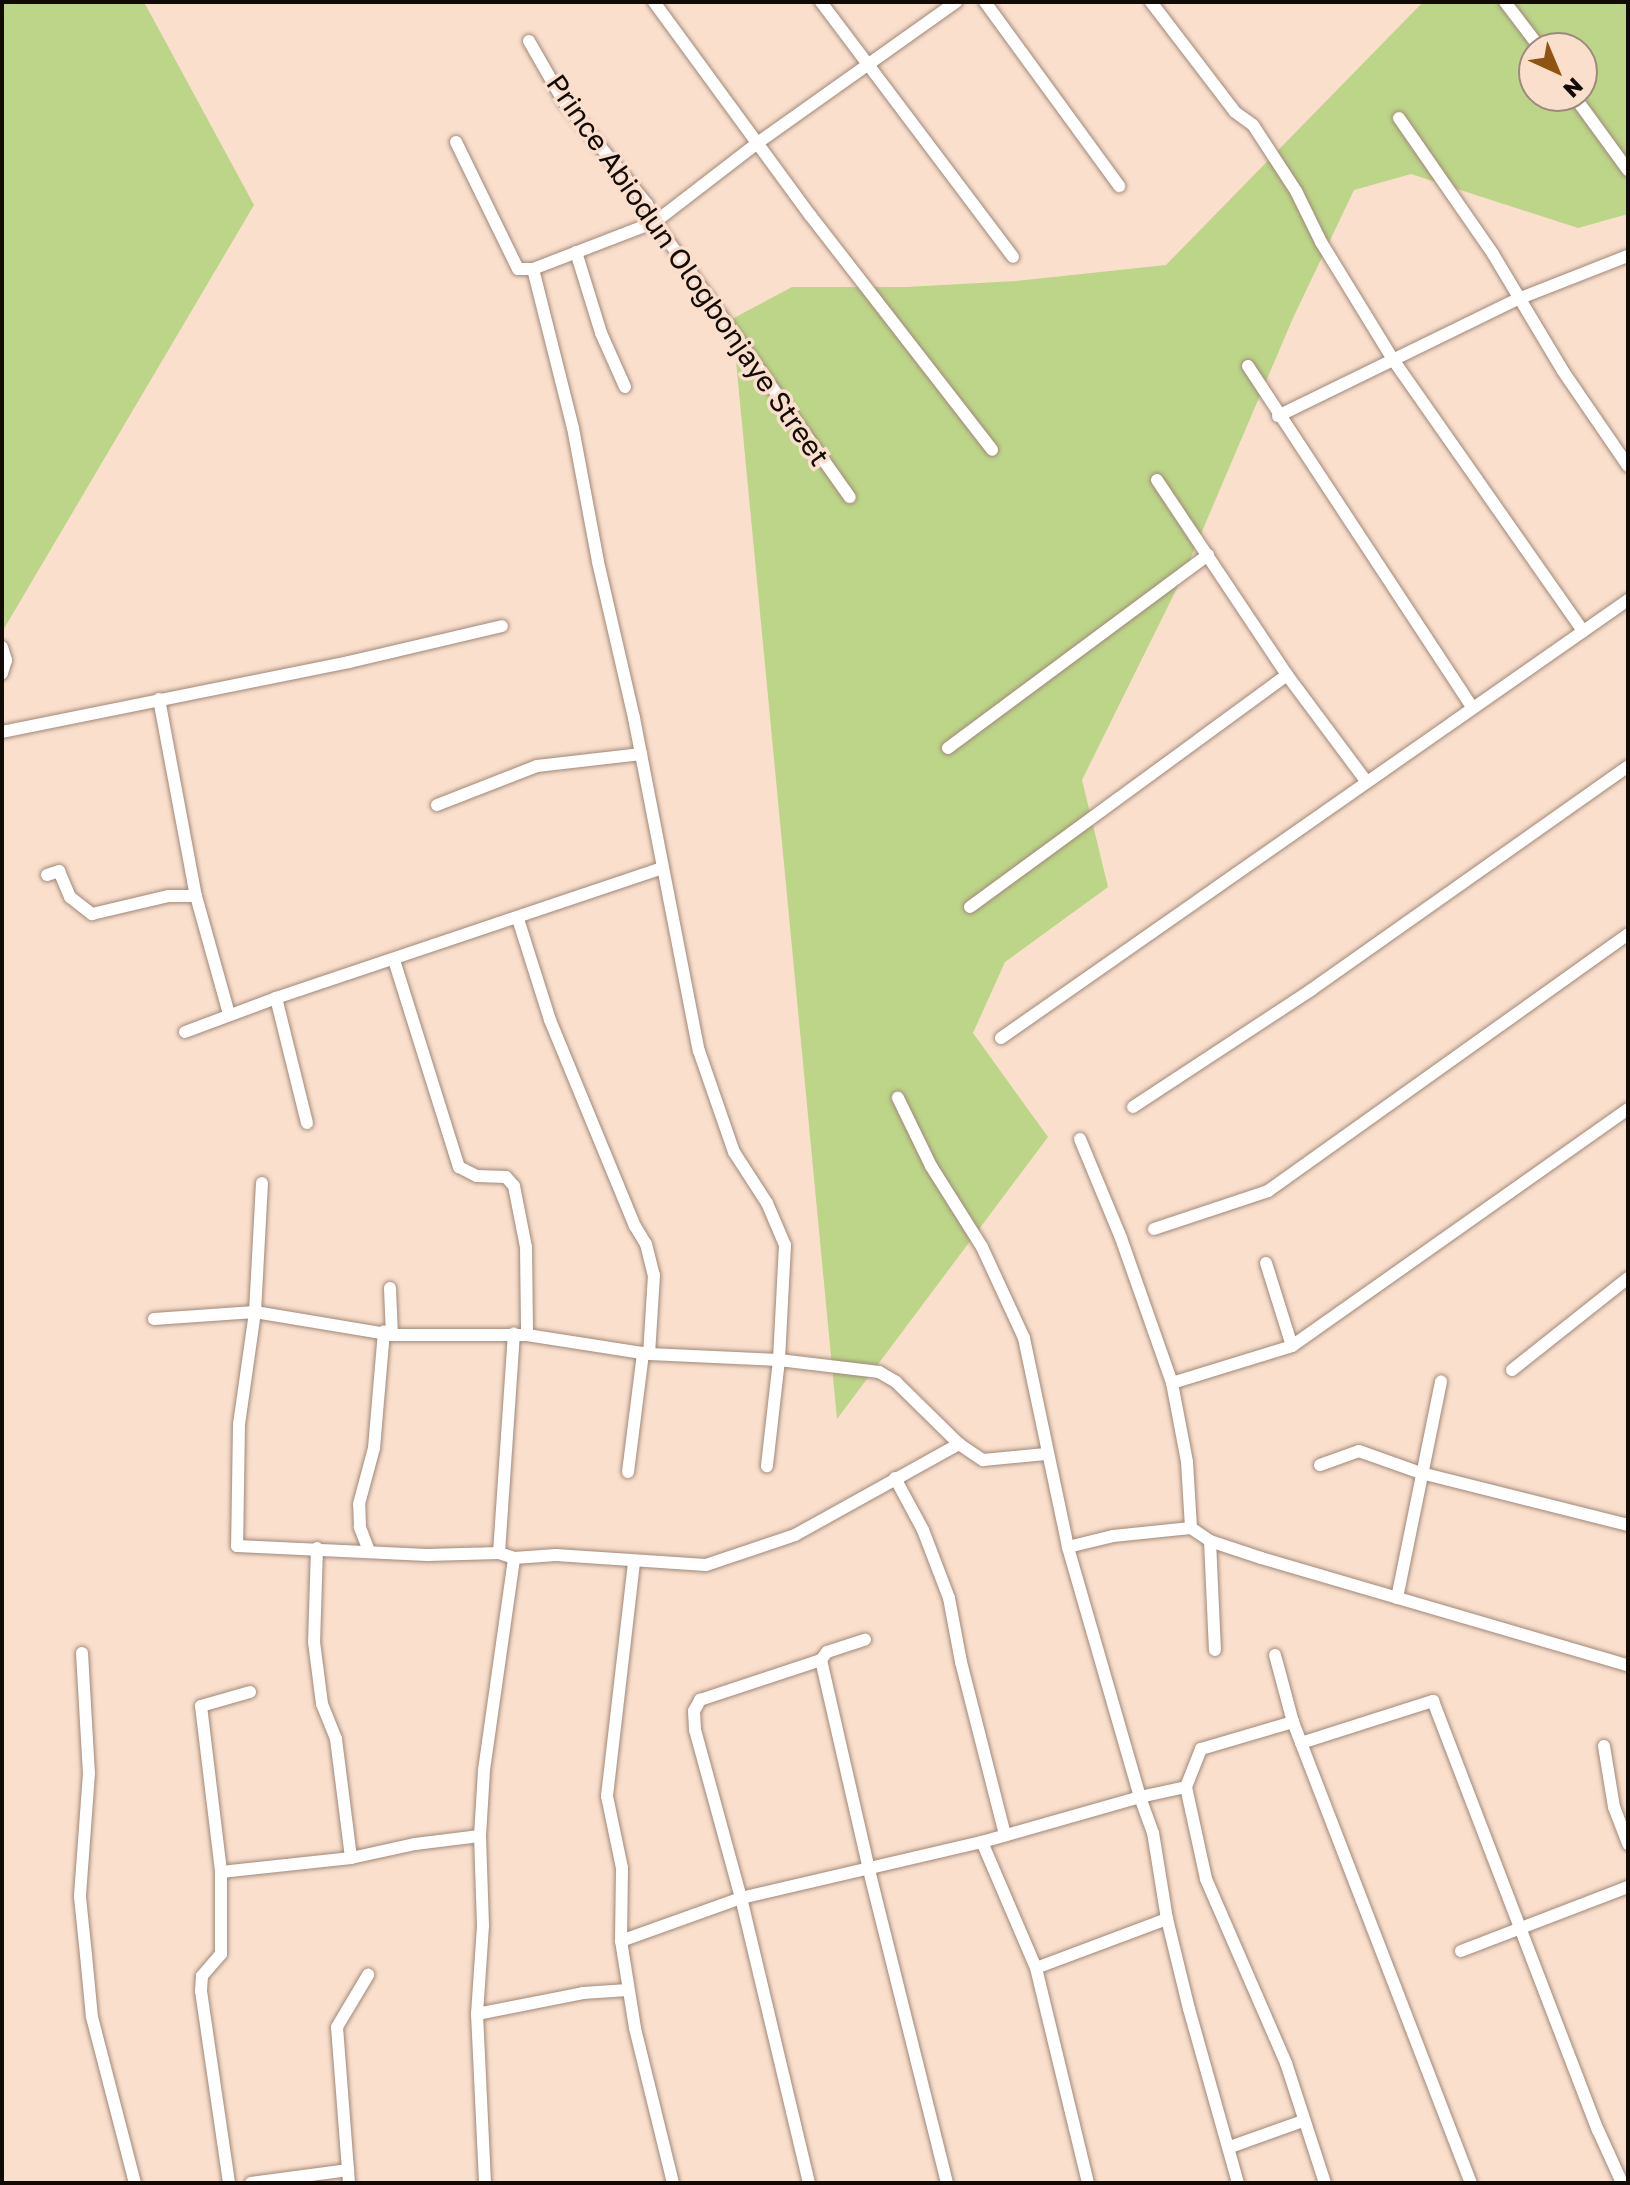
<!DOCTYPE html>
<style>
body{margin:0}
#map{position:relative;width:1630px;height:2185px;overflow:hidden;background:#fadfcd;font-family:"Golos Text",sans-serif}
div>[style]{position:absolute}
.green>*{inset:0;background:#bcd588}
.roads{filter:drop-shadow(0 0 2px #a08878) drop-shadow(0 0 2px #a08878)}
.minor>*{height:12px;margin:-6px;padding:0 6px;transform-origin:6px;border-radius:6px;background:#fff}
span{translate:-50% -50%;white-space:nowrap;text-align:center;line-height:1.15;-webkit-text-stroke:7px #fadfcd;paint-order:stroke}
.street-label{font-size:28px;color:#120a05}
.frame{position:absolute;inset:0;border:4px solid #120a05;pointer-events:none}
.north{position:absolute;left:1518px;top:32px;width:80px;height:80px;box-sizing:border-box;background:#fadfcd;border:2px solid #9d8a7d;border-radius:50%;rotate:136deg;font-size:22px;font-weight:700;line-height:32px;text-align:center;color:#120a05}
.north::after{content:'';display:block;margin:auto;width:28px;height:36px;background:#8f5312;clip-path:polygon(50% 0,100% 100%,50% 72%,0 100%)}
</style>
<div id="map">
<div class="green">
<div style="clip-path:polygon(2px 2px,144px 2px,254px 205px,2px 632px)"></div>
<div style="clip-path:polygon(evenodd,1423px 2px,1628px 2px,1628px 214px,1578px 228px,1411px 174px,1354px 190px,1293px 318px,1183px 576px,1082px 780px,1108px 887px,1005px 962px,973px 1033px,1048px 1137px,837px 1419px,732px 319px,792px 287px,906px 287px,1016px 281px,1166px 265px,1423px 2px,1534px 48px,1582px 48px,1582px 96px,1534px 96px,1534px 48px)"></div>
</div>
<div class="roads">
<div class="minor">
<div style="left:654px;top:2px;width:264px;rotate:53.8deg"></div>
<div style="left:810px;top:215px;width:297px;rotate:52.2deg"></div>
<div style="left:821px;top:2px;width:319px;rotate:53deg"></div>
<div style="left:985px;top:2px;width:228px;rotate:53.9deg"></div>
<div style="left:1151px;top:2px;width:138px;rotate:52.6deg"></div>
<div style="left:1235px;top:112px;width:22px;rotate:36deg"></div>
<div style="left:1253px;top:125px;width:79px;rotate:56.9deg"></div>
<div style="left:1296px;top:191px;width:57px;rotate:63.9deg"></div>
<div style="left:1321px;top:242px;width:140px;rotate:58.5deg"></div>
<div style="left:1394px;top:361px;width:330px;rotate:55deg"></div>
<div style="left:1505px;top:2px;width:58px;rotate:52.7deg"></div>
<div style="left:529px;top:41px;width:70px;rotate:60.2deg"></div>
<div style="left:564px;top:102px;width:132px;rotate:50.9deg"></div>
<div style="left:647px;top:204px;width:20px;rotate:66deg"></div>
<div style="left:655px;top:222px;width:337px;rotate:54.7deg"></div>
<div style="left:1574px;top:96px;width:92px;rotate:53.9deg"></div>
<div style="left:1399px;top:118px;width:165px;rotate:55.3deg"></div>
<div style="left:1493px;top:254px;width:136px;rotate:59.1deg"></div>
<div style="left:1563px;top:371px;width:115px;rotate:55.6deg"></div>
<div style="left:456px;top:142px;width:141px;rotate:64deg"></div>
<div style="left:518px;top:269px;width:15px"></div>
<div style="left:533px;top:269px;width:131px;rotate:-21.1deg"></div>
<div style="left:655px;top:222px;width:131px;rotate:-37.6deg"></div>
<div style="left:759px;top:142px;width:242px;rotate:-35.4deg"></div>
<div style="left:576px;top:252px;width:85px;rotate:72.8deg"></div>
<div style="left:601px;top:333px;width:59px;rotate:66deg"></div>
<div style="left:533px;top:269px;width:164px;rotate:75.9deg"></div>
<div style="left:573px;top:428px;width:136px;rotate:79.4deg"></div>
<div style="left:598px;top:562px;width:160px;rotate:77deg"></div>
<div style="left:634px;top:718px;width:339px;rotate:79deg"></div>
<div style="left:699px;top:1051px;width:107px;rotate:70.9deg"></div>
<div style="left:734px;top:1152px;width:61px;rotate:57.1deg"></div>
<div style="left:767px;top:1203px;width:46px;rotate:66.8deg"></div>
<div style="left:785px;top:1245px;width:115px;rotate:93deg"></div>
<div style="left:779px;top:1360px;width:107px;rotate:96.5deg"></div>
<div style="left:1248px;top:366px;width:408px;rotate:56.7deg"></div>
<div style="left:1278px;top:416px;width:267px;rotate:-26deg"></div>
<div style="left:1518px;top:299px;width:118px;rotate:-21.4deg"></div>
<div style="left:1157px;top:480px;width:234px;rotate:56.3deg"></div>
<div style="left:1287px;top:675px;width:132px;rotate:53.3deg"></div>
<div style="left:2px;top:647px;width:14px;rotate:73deg"></div>
<div style="left:6px;top:660px;width:14px;rotate:107deg"></div>
<div style="left:159px;top:699px;width:200px;rotate:79.4deg"></div>
<div style="left:196px;top:896px;width:123px;rotate:74.4deg"></div>
<div style="left:2px;top:732px;width:354px;rotate:-11.4deg"></div>
<div style="left:349px;top:662px;width:157px;rotate:-13.2deg"></div>
<div style="left:948px;top:748px;width:324px;rotate:-36.6deg"></div>
<div style="left:437px;top:805px;width:107px;rotate:-21.3deg"></div>
<div style="left:537px;top:766px;width:105px;rotate:-6.6deg"></div>
<div style="left:47px;top:875px;width:13px;rotate:-18deg"></div>
<div style="left:59px;top:871px;width:28px;rotate:67deg"></div>
<div style="left:70px;top:897px;width:28px;rotate:38deg"></div>
<div style="left:92px;top:914px;width:78px;rotate:-13.3deg"></div>
<div style="left:168px;top:896px;width:28px"></div>
<div style="left:970px;top:907px;width:393px;rotate:-36.2deg"></div>
<div style="left:518px;top:919px;width:106px;rotate:72.4deg"></div>
<div style="left:550px;top:1020px;width:223px;rotate:67.6deg"></div>
<div style="left:635px;top:1226px;width:21px;rotate:59deg"></div>
<div style="left:646px;top:1244px;width:32px;rotate:76deg"></div>
<div style="left:654px;top:1275px;width:79px;rotate:93.6deg"></div>
<div style="left:394px;top:960px;width:217px;rotate:72.6deg"></div>
<div style="left:459px;top:1167px;width:20px;rotate:27deg"></div>
<div style="left:477px;top:1176px;width:29px;rotate:2deg"></div>
<div style="left:506px;top:1177px;width:12px;rotate:48deg"></div>
<div style="left:514px;top:1186px;width:62px;rotate:78.9deg"></div>
<div style="left:526px;top:1247px;width:88px;rotate:89.3deg"></div>
<div style="left:185px;top:1032px;width:97px;rotate:-20.5deg"></div>
<div style="left:1001px;top:1038px;width:765px;rotate:-34.94deg"></div>
<div style="left:1133px;top:1107px;width:213px;rotate:-33.3deg"></div>
<div style="left:1311px;top:990px;width:388px;rotate:-35.2deg"></div>
<div style="left:307px;top:1123px;width:129px;rotate:-103.9deg"></div>
<div style="left:276px;top:998px;width:408px;rotate:-18.6deg"></div>
<div style="left:1080px;top:1139px;width:107px;rotate:67.5deg"></div>
<div style="left:1121px;top:1238px;width:154px;rotate:70.6deg"></div>
<div style="left:1172px;top:1383px;width:80px;rotate:79.2deg"></div>
<div style="left:1187px;top:1462px;width:66px;rotate:86.5deg"></div>
<div style="left:262px;top:1183px;width:129px;rotate:93.1deg"></div>
<div style="left:255px;top:1312px;width:139px;rotate:9.5deg"></div>
<div style="left:1154px;top:1229px;width:120px;rotate:-18.4deg"></div>
<div style="left:1268px;top:1191px;width:442px;rotate:-35.5deg"></div>
<div style="left:390px;top:1288px;width:47px;rotate:87.6deg"></div>
<div style="left:392px;top:1335px;width:135px"></div>
<div style="left:527px;top:1335px;width:123px;rotate:8.9deg"></div>
<div style="left:649px;top:1354px;width:130px;rotate:2.6deg"></div>
<div style="left:779px;top:1360px;width:101px;rotate:6.8deg"></div>
<div style="left:879px;top:1372px;width:20px;rotate:30deg"></div>
<div style="left:896px;top:1382px;width:88px;rotate:44.5deg"></div>
<div style="left:959px;top:1444px;width:29px;rotate:34deg"></div>
<div style="left:983px;top:1460px;width:63px;rotate:-5.4deg"></div>
<div style="left:154px;top:1319px;width:101px;rotate:-4deg"></div>
<div style="left:255px;top:1312px;width:113px;rotate:98.1deg"></div>
<div style="left:239px;top:1424px;width:122px;rotate:90.9deg"></div>
<div style="left:237px;top:1546px;width:190px;rotate:2.7deg"></div>
<div style="left:427px;top:1555px;width:72px;rotate:-1.6deg"></div>
<div style="left:499px;top:1553px;width:16px;rotate:18deg"></div>
<div style="left:514px;top:1558px;width:42px;rotate:-4.1deg"></div>
<div style="left:556px;top:1555px;width:150px;rotate:3.8deg"></div>
<div style="left:706px;top:1565px;width:94px;rotate:-18.6deg"></div>
<div style="left:795px;top:1535px;width:188px;rotate:-29deg"></div>
<div style="left:1292px;top:1346px;width:411px;rotate:-35.2deg"></div>
<div style="left:1512px;top:1370px;width:148px;rotate:-38.4deg"></div>
<div style="left:1172px;top:1383px;width:126px;rotate:-17.1deg"></div>
<div style="left:1292px;top:1346px;width:87px;rotate:-107.4deg"></div>
<div style="left:1320px;top:1465px;width:41px;rotate:-19.7deg"></div>
<div style="left:1359px;top:1451px;width:66px;rotate:19.5deg"></div>
<div style="left:1421px;top:1473px;width:213px;rotate:14.1deg"></div>
<div style="left:628px;top:1472px;width:120px;rotate:-82.8deg"></div>
<div style="left:895px;top:1478px;width:59px;rotate:61.7deg"></div>
<div style="left:923px;top:1530px;width:73px;rotate:69.1deg"></div>
<div style="left:949px;top:1598px;width:65px;rotate:79.4deg"></div>
<div style="left:961px;top:1662px;width:179px;rotate:75.7deg"></div>
<div style="left:1210px;top:1541px;width:109px;rotate:87.4deg"></div>
<div style="left:1068px;top:1547px;width:46px;rotate:-13.7deg"></div>
<div style="left:1113px;top:1536px;width:78px;rotate:-5.9deg"></div>
<div style="left:1191px;top:1528px;width:23px;rotate:34deg"></div>
<div style="left:1210px;top:1541px;width:54px;rotate:18.4deg"></div>
<div style="left:1261px;top:1558px;width:382px;rotate:16.3deg"></div>
<div style="left:317px;top:1548px;width:94px;rotate:91.8deg"></div>
<div style="left:314px;top:1642px;width:63px;rotate:82.6deg"></div>
<div style="left:322px;top:1704px;width:38px;rotate:68deg"></div>
<div style="left:336px;top:1739px;width:120px;rotate:82.8deg"></div>
<div style="left:369px;top:1551px;width:26px;rotate:-111deg"></div>
<div style="left:360px;top:1527px;width:23px;rotate:-92deg"></div>
<div style="left:359px;top:1504px;width:58px;rotate:-75deg"></div>
<div style="left:374px;top:1448px;width:117px;rotate:-85.1deg"></div>
<div style="left:499px;top:1553px;width:220px;rotate:-86.1deg"></div>
<div style="left:1397px;top:1598px;width:221px;rotate:-78.5deg"></div>
<div style="left:82px;top:1653px;width:120px;rotate:86.7deg"></div>
<div style="left:89px;top:1773px;width:124px;rotate:94.2deg"></div>
<div style="left:80px;top:1897px;width:58px;rotate:84.1deg"></div>
<div style="left:86px;top:1955px;width:62px;rotate:84.5deg"></div>
<div style="left:92px;top:2017px;width:171px;rotate:75.5deg"></div>
<div style="left:1275px;top:1655px;width:69px;rotate:75deg"></div>
<div style="left:821px;top:1660px;width:10px;rotate:-53deg"></div>
<div style="left:827px;top:1652px;width:40px;rotate:-18deg"></div>
<div style="left:250px;top:1692px;width:51px;rotate:164.1deg"></div>
<div style="left:201px;top:1706px;width:167px;rotate:83.1deg"></div>
<div style="left:221px;top:1872px;width:131px;rotate:-6.1deg"></div>
<div style="left:351px;top:1858px;width:66px;rotate:-12.3deg"></div>
<div style="left:415px;top:1844px;width:65px;rotate:-7deg"></div>
<div style="left:1301px;top:1743px;width:139px;rotate:-17.7deg"></div>
<div style="left:1433px;top:1701px;width:460px;rotate:69deg"></div>
<div style="left:1598px;top:2130px;width:58px;rotate:65.6deg"></div>
<div style="left:1604px;top:1746px;width:62px;rotate:80.7deg"></div>
<div style="left:1614px;top:1807px;width:40px;rotate:69deg"></div>
<div style="left:1186px;top:1787px;width:94px;rotate:77.7deg"></div>
<div style="left:1206px;top:1879px;width:201px;rotate:66.5deg"></div>
<div style="left:1286px;top:2063px;width:126px;rotate:72deg"></div>
<div style="left:982px;top:1842px;width:137px;rotate:66.8deg"></div>
<div style="left:1036px;top:1968px;width:221px;rotate:76.4deg"></div>
<div style="left:221px;top:1872px;width:82px;rotate:90deg"></div>
<div style="left:221px;top:1954px;width:29px;rotate:131deg"></div>
<div style="left:202px;top:1976px;width:15px;rotate:94deg"></div>
<div style="left:201px;top:1991px;width:194px;rotate:81.7deg"></div>
<div style="left:621px;top:1941px;width:73px;rotate:-89.2deg"></div>
<div style="left:622px;top:1868px;width:74px;rotate:-101.8deg"></div>
<div style="left:607px;top:1796px;width:236px;rotate:-83.4deg"></div>
<div style="left:1461px;top:1951px;width:179px;rotate:-21deg"></div>
<div style="left:1036px;top:1968px;width:140px;rotate:-20.5deg"></div>
<div style="left:477px;top:2014px;width:108px;rotate:-11.2deg"></div>
<div style="left:583px;top:1993px;width:45px;rotate:-3.8deg"></div>
<div style="left:1230px;top:2147px;width:77px;rotate:-19.6deg"></div>
<div style="left:251px;top:2183px;width:98px;rotate:-7.6deg"></div>
<div style="left:349px;top:2183px;width:156px;rotate:-94.4deg"></div>
<div style="left:337px;top:2027px;width:61px;rotate:-59.2deg"></div>
<div style="left:485px;top:2183px;width:169px;rotate:-92.7deg"></div>
<div style="left:477px;top:2014px;width:88px;rotate:-86.1deg"></div>
<div style="left:483px;top:1926px;width:90px;rotate:-91.9deg"></div>
<div style="left:480px;top:1836px;width:66px;rotate:-86.5deg"></div>
<div style="left:484px;top:1770px;width:214px;rotate:-81.9deg"></div>
<div style="left:673px;top:2183px;width:160px;rotate:-103.8deg"></div>
<div style="left:635px;top:2028px;width:88px;rotate:-99.1deg"></div>
<div style="left:621px;top:1941px;width:127px;rotate:-19.7deg"></div>
<div style="left:741px;top:1898px;width:247px;rotate:-13.1deg"></div>
<div style="left:982px;top:1842px;width:164px;rotate:-15.9deg"></div>
<div style="left:1140px;top:1797px;width:260px;rotate:-106.1deg"></div>
<div style="left:1068px;top:1547px;width:214px;rotate:-101.9deg"></div>
<div style="left:1024px;top:1338px;width:100px;rotate:-114.8deg"></div>
<div style="left:982px;top:1247px;width:96px;rotate:-122.2deg"></div>
<div style="left:931px;top:1166px;width:76px;rotate:-115.9deg"></div>
<div style="left:809px;top:2183px;width:293px;rotate:-103.4deg"></div>
<div style="left:741px;top:1898px;width:174px;rotate:-105.3deg"></div>
<div style="left:695px;top:1730px;width:19px;rotate:-93deg"></div>
<div style="left:694px;top:1711px;width:13px;rotate:-61deg"></div>
<div style="left:700px;top:1700px;width:127px;rotate:-18.3deg"></div>
<div style="left:821px;top:1660px;width:215px;rotate:77.1deg"></div>
<div style="left:869px;top:1870px;width:323px;rotate:76deg"></div>
<div style="left:1238px;top:2183px;width:181px;rotate:-105.7deg"></div>
<div style="left:1189px;top:2009px;width:93px;rotate:-103.7deg"></div>
<div style="left:1167px;top:1919px;width:87px;rotate:-99.2deg"></div>
<div style="left:1153px;top:1833px;width:38px;rotate:-110deg"></div>
<div style="left:1140px;top:1797px;width:47px;rotate:-12.3deg"></div>
<div style="left:1186px;top:1787px;width:41px;rotate:-68.5deg"></div>
<div style="left:1201px;top:1749px;width:96px;rotate:-16.4deg"></div>
<div style="left:1293px;top:1722px;width:494px;rotate:68.9deg"></div>
</div>
</div>
<div class="street-label">
<span style="left:688px;top:270px;rotate:55deg">Prince Abiodun Ologbonjaye Street</span>
</div>
<div class="frame"></div>
<div class="north">N</div>
</div>
